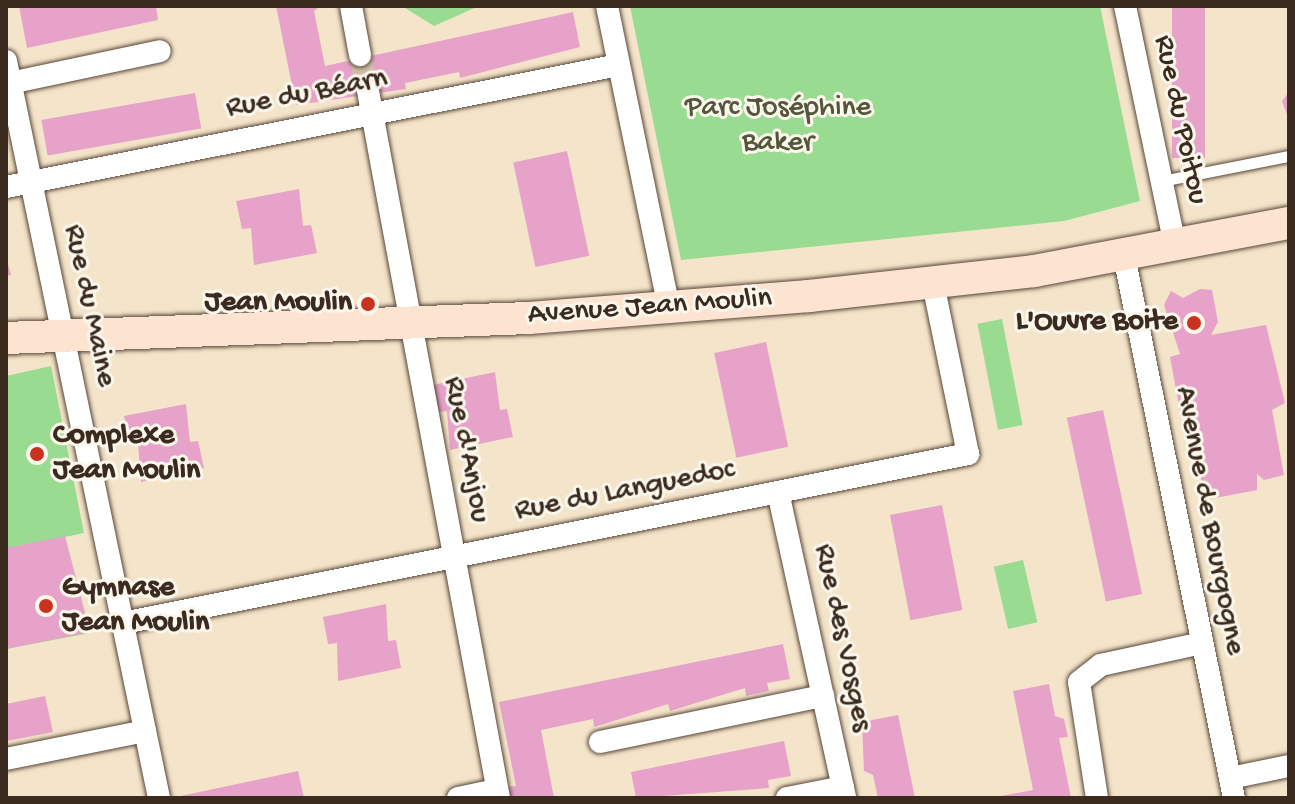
<!DOCTYPE html>
<meta charset="utf-8">
<style>
body{margin:0}
#map{position:relative;width:1295px;height:804px;overflow:hidden;background:#f4e4c9;font-family:"Gochi Hand",sans-serif}
div>[style]{position:absolute}
.green>*{inset:0;background:#9adb92;transform-origin:0 0}
.building>*{inset:0;background:#e7a2c9;transform-origin:0 0}
.street-tunnel>*{height:22px;margin-top:-11px;transform-origin:0;background:repeating-linear-gradient(90deg,#cfbfa7 0 22px,transparent 0 33px)}
.roads{filter:drop-shadow(0 0 2px #574638) drop-shadow(0 0 2px #574638)}
.lane>*{height:11px;margin:-5.5px;padding:0 5.5px;transform-origin:5.5px;border-radius:5.5px;background:#fff}
.street>*{height:22px;margin:-11px;padding:0 11px;transform-origin:11px;border-radius:11px;background:#fff}
.secondary>*{height:32px;margin:-16px;padding:0 16px;transform-origin:16px;border-radius:16px;background:#fde4d1}
.dots>*{width:22px;height:22px;translate:-50% -50%;box-sizing:border-box;border:4px solid #fbf7ec;border-radius:50%}
span{translate:-50% -50%;white-space:nowrap;text-align:center;line-height:1.15;-webkit-text-stroke:6px #fbf7ec;paint-order:stroke}
.street-label{font-size:30px;color:#3b2a1e}
.park-label{font-size:30px;color:#53563b}
.poi-label{font-size:30px;color:#3b2a1e;font-weight:700}
.right{translate:-100% -50%;text-align:right}
.left{translate:0 -50%;text-align:left}
.frame{position:absolute;inset:0;border:8px solid #3b2a1e;pointer-events:none}
</style>
<div id="map">
<div class="green">
<div style="clip-path:polygon(402px 6px,479px 6px,434px 26px)"></div>
<div style="clip-path:polygon(630px 6px,1100px 6px,1140px 201px,1064px 221px,681px 260px)"></div>
<div style="left:1002px;top:319px;width:108px;height:25px;rotate:79deg"></div>
<div style="clip-path:polygon(51px 366px,84px 533px,65px 537px,90px 633px,6px 649px,6px 376px)"></div>
<div style="left:1023px;top:560px;width:64px;height:30px;rotate:77deg"></div>
</div>
<div class="building">
<div style="clip-path:polygon(19px 6px,156px 6px,158px 20px,27px 48px)"></div>
<div style="clip-path:polygon(276px 6px,320px 6px,314px 11px,325px 66px,573px 12px,580px 47px,460px 78px,459px 72px,405px 83px,406px 89px,296px 105px)"></div>
<div style="left:1172px;top:6px;width:33px;height:152px"></div>
<div style="clip-path:polygon(1289px 92px,1289px 120px,1282px 101px)"></div>
<div style="left:195px;top:93px;width:36px;height:156px;rotate:80deg"></div>
<div style="left:567px;top:151px;width:107px;height:55px;rotate:78deg"></div>
<div style="clip-path:polygon(299px 189px,303px 226px,311px 225px,317px 253px,254px 265px,251px 228px,242px 229px,236px 201px)"></div>
<div style="clip-path:polygon(6px 257px,11px 275px,6px 276px)"></div>
<div style="clip-path:polygon(1200px 289px,1212px 290px,1218px 322px,1211px 335px,1266px 325px,1285px 403px,1272px 410px,1284px 475px,1264px 480px,1257px 474px,1257px 490px,1205px 500px,1190px 417px,1181px 417px,1170px 357px,1180px 354px,1164px 305px,1171px 291px,1183px 298px)"></div>
<div style="left:766px;top:342px;width:107px;height:53px;rotate:78deg"></div>
<div style="clip-path:polygon(495px 372px,500px 410px,507px 409px,513px 437px,450px 450px,447px 411px,439px 412px,433px 385px)"></div>
<div style="clip-path:polygon(186px 404px,190px 442px,198px 441px,204px 468px,141px 482px,138px 443px,131px 445px,124px 416px)"></div>
<div style="left:1103px;top:410px;width:188px;height:37px;rotate:78deg"></div>
<div style="left:942px;top:505px;width:107px;height:53px;rotate:79deg"></div>
<div style="clip-path:polygon(65px 536px,90px 632px,6px 649px,6px 548px)"></div>
<div style="clip-path:polygon(386px 604px,388px 641px,396px 640px,401px 668px,338px 681px,337px 643px,328px 644px,323px 617px)"></div>
<div style="clip-path:polygon(783px 644px,790px 679px,767px 683px,769px 691px,746px 696px,745px 688px,670px 711px,668px 704px,594px 727px,593px 719px,541px 730px,554px 798px,510px 798px,508px 787px,516px 786px,499px 702px)"></div>
<div style="clip-path:polygon(1049px 684px,1055px 716px,1064px 719px,1068px 737px,1059px 738px,1071px 798px,990px 798px,1033px 790px,1013px 691px)"></div>
<div style="clip-path:polygon(45px 696px,53px 732px,6px 741px,6px 704px)"></div>
<div style="clip-path:polygon(898px 715px,915px 798px,878px 798px,873px 775px,864px 771px,862px 722px)"></div>
<div style="clip-path:polygon(784px 741px,791px 776px,768px 780px,769px 788px,636px 798px,631px 772px)"></div>
<div style="clip-path:polygon(298px 771px,304px 798px,176px 798px,176px 797px)"></div>
</div>
<div class="street-tunnel">
<div style="left:360px;top:55px;width:37px;rotate:77deg"></div>
</div>
<div class="roads">
<div class="lane">
<div style="left:1161px;top:181px;width:130px;rotate:-11.1deg"></div>
</div>
<div class="street">
<div style="left:351px;top:6px;width:50px;rotate:79.6deg"></div>
<div style="left:607px;top:6px;width:308px;rotate:78.4deg"></div>
<div style="left:1125px;top:6px;width:245px;rotate:78.2deg"></div>
<div style="left:6px;top:61px;width:753px;rotate:78.27deg"></div>
<div style="left:10px;top:83px;width:153px;rotate:-12deg"></div>
<div style="left:368px;top:91px;width:719px;rotate:79.5deg"></div>
<div style="left:6px;top:187px;width:625px;rotate:-11.26deg"></div>
<div style="left:1124px;top:256px;width:553px;rotate:78.53deg"></div>
<div style="left:778px;top:492px;width:313px;rotate:77.6deg"></div>
<div style="left:123px;top:623px;width:862px;rotate:-11.31deg"></div>
<div style="left:968px;top:454px;width:175px;rotate:-101.6deg"></div>
<div style="left:600px;top:742px;width:228px;rotate:-11.7deg"></div>
<div style="left:6px;top:759px;width:142px;rotate:-11.4deg"></div>
<div style="left:1230px;top:778px;width:60px;rotate:-11.5deg"></div>
<div style="left:458px;top:798px;width:40px;rotate:-12deg"></div>
<div style="left:787px;top:798px;width:57px;rotate:-11.1deg"></div>
<div style="left:1097px;top:798px;width:117px;rotate:-98.8deg"></div>
<div style="left:1079px;top:682px;width:28px;rotate:-38deg"></div>
<div style="left:1101px;top:665px;width:103px;rotate:-12.3deg"></div>
</div>
<div class="secondary">
<div style="left:6px;top:338px;width:523px;rotate:-2.19deg"></div>
<div style="left:529px;top:318px;width:281px;rotate:-4.5deg"></div>
<div style="left:809px;top:296px;width:226px;rotate:-6.3deg"></div>
<div style="left:1034px;top:271px;width:259px;rotate:-10.7deg"></div>
</div>
</div>
<div class="dots">
<div style="left:368px;top:304px;background:#c8321e"></div>
<div style="left:1194px;top:323px;background:#c8321e"></div>
<div style="left:37px;top:454px;background:#c8321e"></div>
<div style="left:46px;top:606px;background:#c8321e"></div>
</div>
<div class="street-label">
<span style="left:307px;top:95px;rotate:-11deg">Rue du Béarn</span>
<span style="left:1179px;top:120px;rotate:78deg">Rue du Poitou</span>
<span style="left:88px;top:306px;rotate:78deg">Rue du Maine</span>
<span style="left:650px;top:308px;rotate:-4deg">Avenue Jean Moulin</span>
<span style="left:465px;top:450px;rotate:79deg">Rue d'Anjou</span>
<span style="left:625px;top:492px;rotate:-11deg">Rue du Languedoc</span>
<span style="left:1208px;top:521px;rotate:79deg">Avenue de Bourgogne</span>
<span style="left:841px;top:638px;rotate:78deg">Rue des Vosges</span>
</div>
<div class="park-label">
<span style="left:778px;top:126px">Parc Joséphine<br>Baker</span>
</div>
<div class="poi-label">
<span class="right" style="left:352px;top:304px">Jean Moulin</span>
<span class="right" style="left:1178px;top:323px">L'Ouvre Boite</span>
<span class="left" style="left:53px;top:454px">Complexe<br>Jean Moulin</span>
<span class="left" style="left:62px;top:606px">Gymnase<br>Jean Moulin</span>
</div>
<div class="frame"></div>
</div>
